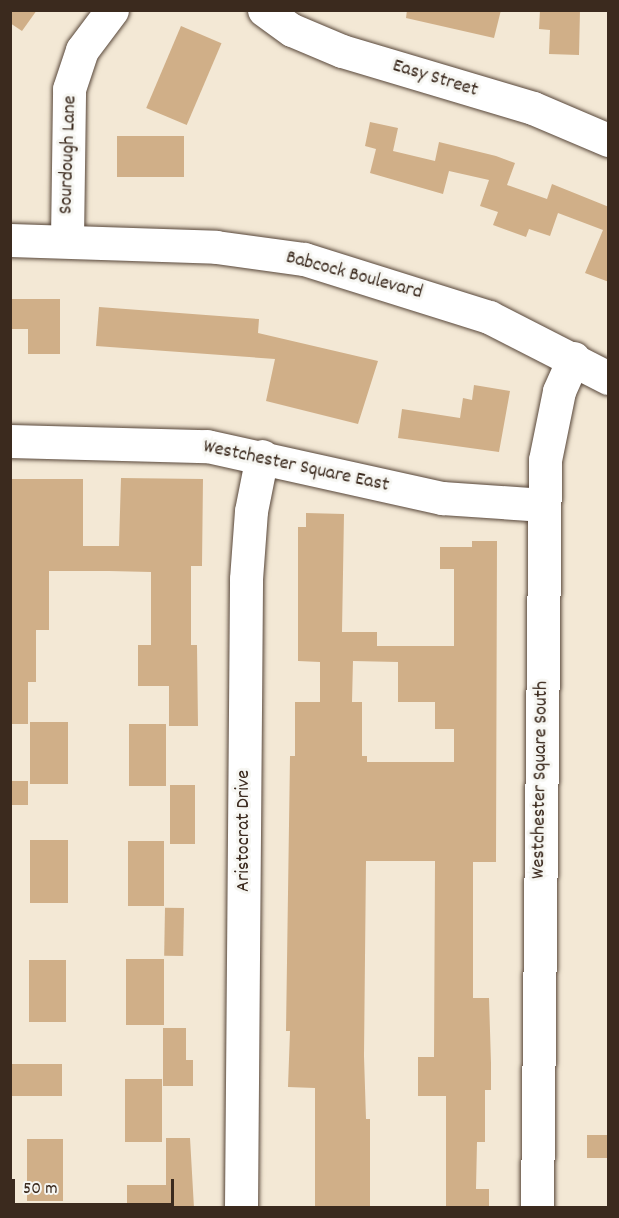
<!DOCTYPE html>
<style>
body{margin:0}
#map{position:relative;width:619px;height:1218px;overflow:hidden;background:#f3e8d5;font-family:Dekko,sans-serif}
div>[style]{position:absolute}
.building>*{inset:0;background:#d0af88;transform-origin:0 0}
.roads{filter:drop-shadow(0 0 2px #574639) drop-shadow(0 0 2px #574639)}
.minor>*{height:33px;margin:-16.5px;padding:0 16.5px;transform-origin:16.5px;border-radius:16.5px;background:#fff}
span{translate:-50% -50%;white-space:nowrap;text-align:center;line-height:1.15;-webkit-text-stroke:6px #f6f6f2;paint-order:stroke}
.street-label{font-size:20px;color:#3b2a1e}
.frame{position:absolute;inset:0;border:12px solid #3b2a1e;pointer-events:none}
.scale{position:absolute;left:12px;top:1179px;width:162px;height:27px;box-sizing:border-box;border:3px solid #3b2a1e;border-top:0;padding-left:8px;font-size:18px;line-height:21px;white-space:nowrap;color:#3b2a1e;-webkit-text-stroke:4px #f6f6f2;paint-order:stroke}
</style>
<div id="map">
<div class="building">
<div style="clip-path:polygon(10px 10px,37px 10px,22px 31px,10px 23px)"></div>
<div style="clip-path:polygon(407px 10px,501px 10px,494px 38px,406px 18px)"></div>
<div style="clip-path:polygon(540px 10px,580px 10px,579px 55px,549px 54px,550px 30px,539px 29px)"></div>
<div style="left:181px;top:26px;width:44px;height:89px;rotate:23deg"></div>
<div style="clip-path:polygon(370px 122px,398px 128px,393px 151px,435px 161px,439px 142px,496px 156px,515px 163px,507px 185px,547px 199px,552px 184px,609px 207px,609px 282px,585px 273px,603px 230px,558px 213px,550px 236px,529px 229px,526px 237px,493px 225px,498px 212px,480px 206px,489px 180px,449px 171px,443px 194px,370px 173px,376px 149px,365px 146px)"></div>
<div style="left:117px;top:136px;width:67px;height:41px"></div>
<div style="clip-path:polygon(10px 299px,60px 299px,60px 354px,28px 354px,28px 329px,10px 329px)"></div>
<div style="clip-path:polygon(99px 307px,259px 319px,258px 333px,378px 361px,358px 424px,266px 401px,275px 359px,96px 346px)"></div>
<div style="clip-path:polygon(474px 385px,510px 391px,499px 452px,398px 438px,402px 409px,460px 418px,463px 398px,472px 400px)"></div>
<div style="clip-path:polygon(121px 478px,203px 479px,202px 566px,191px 566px,191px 645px,197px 645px,198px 726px,169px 726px,169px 686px,138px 686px,138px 645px,151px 645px,151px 572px,109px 571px,49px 571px,49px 630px,36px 630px,36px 682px,28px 682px,28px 724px,10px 724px,10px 479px,83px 479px,83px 546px,119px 546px)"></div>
<div style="clip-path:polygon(evenodd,306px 513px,344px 514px,342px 632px,377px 632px,377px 646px,454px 646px,454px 569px,440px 569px,440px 547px,472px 547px,472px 541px,497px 541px,496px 862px,473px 862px,473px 998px,489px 998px,491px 1063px,491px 1090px,485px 1090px,485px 1142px,477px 1142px,476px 1189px,489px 1189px,489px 1208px,446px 1208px,446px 1096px,418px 1096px,418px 1057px,434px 1057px,435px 861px,366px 861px,364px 1056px,366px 1119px,370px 1119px,370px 1208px,315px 1208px,315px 1088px,288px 1087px,290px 1031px,286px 1031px,290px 756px,295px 756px,295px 702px,320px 702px,320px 662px,298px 661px,298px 527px,306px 527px,306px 513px,353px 661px,398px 662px,398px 702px,435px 702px,435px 729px,454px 729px,454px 762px,367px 762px,367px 756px,362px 756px,362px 702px,352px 702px,353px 661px)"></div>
<div style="left:30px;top:722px;width:38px;height:62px"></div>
<div style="left:129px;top:724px;width:37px;height:62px"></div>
<div style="left:10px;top:781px;width:18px;height:24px"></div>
<div style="left:170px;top:785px;width:25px;height:59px"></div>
<div style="left:30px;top:840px;width:38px;height:63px"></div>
<div style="left:128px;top:841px;width:36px;height:65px"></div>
<div style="left:184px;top:908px;width:48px;height:19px;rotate:91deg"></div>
<div style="left:126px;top:959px;width:38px;height:66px"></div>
<div style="left:29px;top:960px;width:37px;height:62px"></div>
<div style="clip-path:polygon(163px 1028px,186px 1028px,186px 1060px,193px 1060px,193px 1086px,163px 1086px)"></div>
<div style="left:10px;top:1064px;width:52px;height:32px"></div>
<div style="left:125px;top:1079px;width:37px;height:63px"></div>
<div style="left:587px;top:1135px;width:22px;height:23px"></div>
<div style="clip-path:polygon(166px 1138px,190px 1138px,194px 1208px,127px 1208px,127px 1185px,166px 1185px)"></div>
<div style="left:27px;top:1139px;width:36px;height:62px"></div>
</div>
<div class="roads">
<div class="minor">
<div style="left:264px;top:10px;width:34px;rotate:36deg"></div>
<div style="left:292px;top:30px;width:54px;rotate:22.8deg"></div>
<div style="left:342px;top:51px;width:199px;rotate:16.6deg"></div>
<div style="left:533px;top:108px;width:82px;rotate:23.1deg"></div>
<div style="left:67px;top:239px;width:150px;rotate:-89.2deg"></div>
<div style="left:69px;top:89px;width:41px;rotate:-71.6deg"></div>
<div style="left:82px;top:50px;width:50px;rotate:-53.1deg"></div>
<div style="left:10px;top:240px;width:206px;rotate:1.9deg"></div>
<div style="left:216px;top:247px;width:89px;rotate:7.8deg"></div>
<div style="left:304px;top:259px;width:194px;rotate:17.4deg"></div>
<div style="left:489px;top:317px;width:134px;rotate:27.1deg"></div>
<div style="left:10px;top:441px;width:197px;rotate:1.5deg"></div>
<div style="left:207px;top:446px;width:241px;rotate:12.5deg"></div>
<div style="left:442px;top:498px;width:102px;rotate:3.9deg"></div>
<div style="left:241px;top:1208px;width:629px;rotate:-89.54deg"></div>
<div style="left:246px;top:579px;width:68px;rotate:-85.8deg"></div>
<div style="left:251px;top:511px;width:56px;rotate:-78.7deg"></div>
<div style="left:537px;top:1208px;width:748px;rotate:-89.39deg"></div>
<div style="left:545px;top:460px;width:70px;rotate:-78.5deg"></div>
<div style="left:559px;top:391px;width:36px;rotate:-66deg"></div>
</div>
</div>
<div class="street-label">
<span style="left:435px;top:79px;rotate:17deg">Easy Street</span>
<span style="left:69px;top:155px;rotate:-88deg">Sourdough Lane</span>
<span style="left:354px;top:276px;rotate:15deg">Babcock Boulevard</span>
<span style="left:296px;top:467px;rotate:12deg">Westchester Square East</span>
<span style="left:541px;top:780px;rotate:-89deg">Westchester Square South</span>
<span style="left:244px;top:831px;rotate:-90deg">Aristocrat Drive</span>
</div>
<div class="frame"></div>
<div class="scale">50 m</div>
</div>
